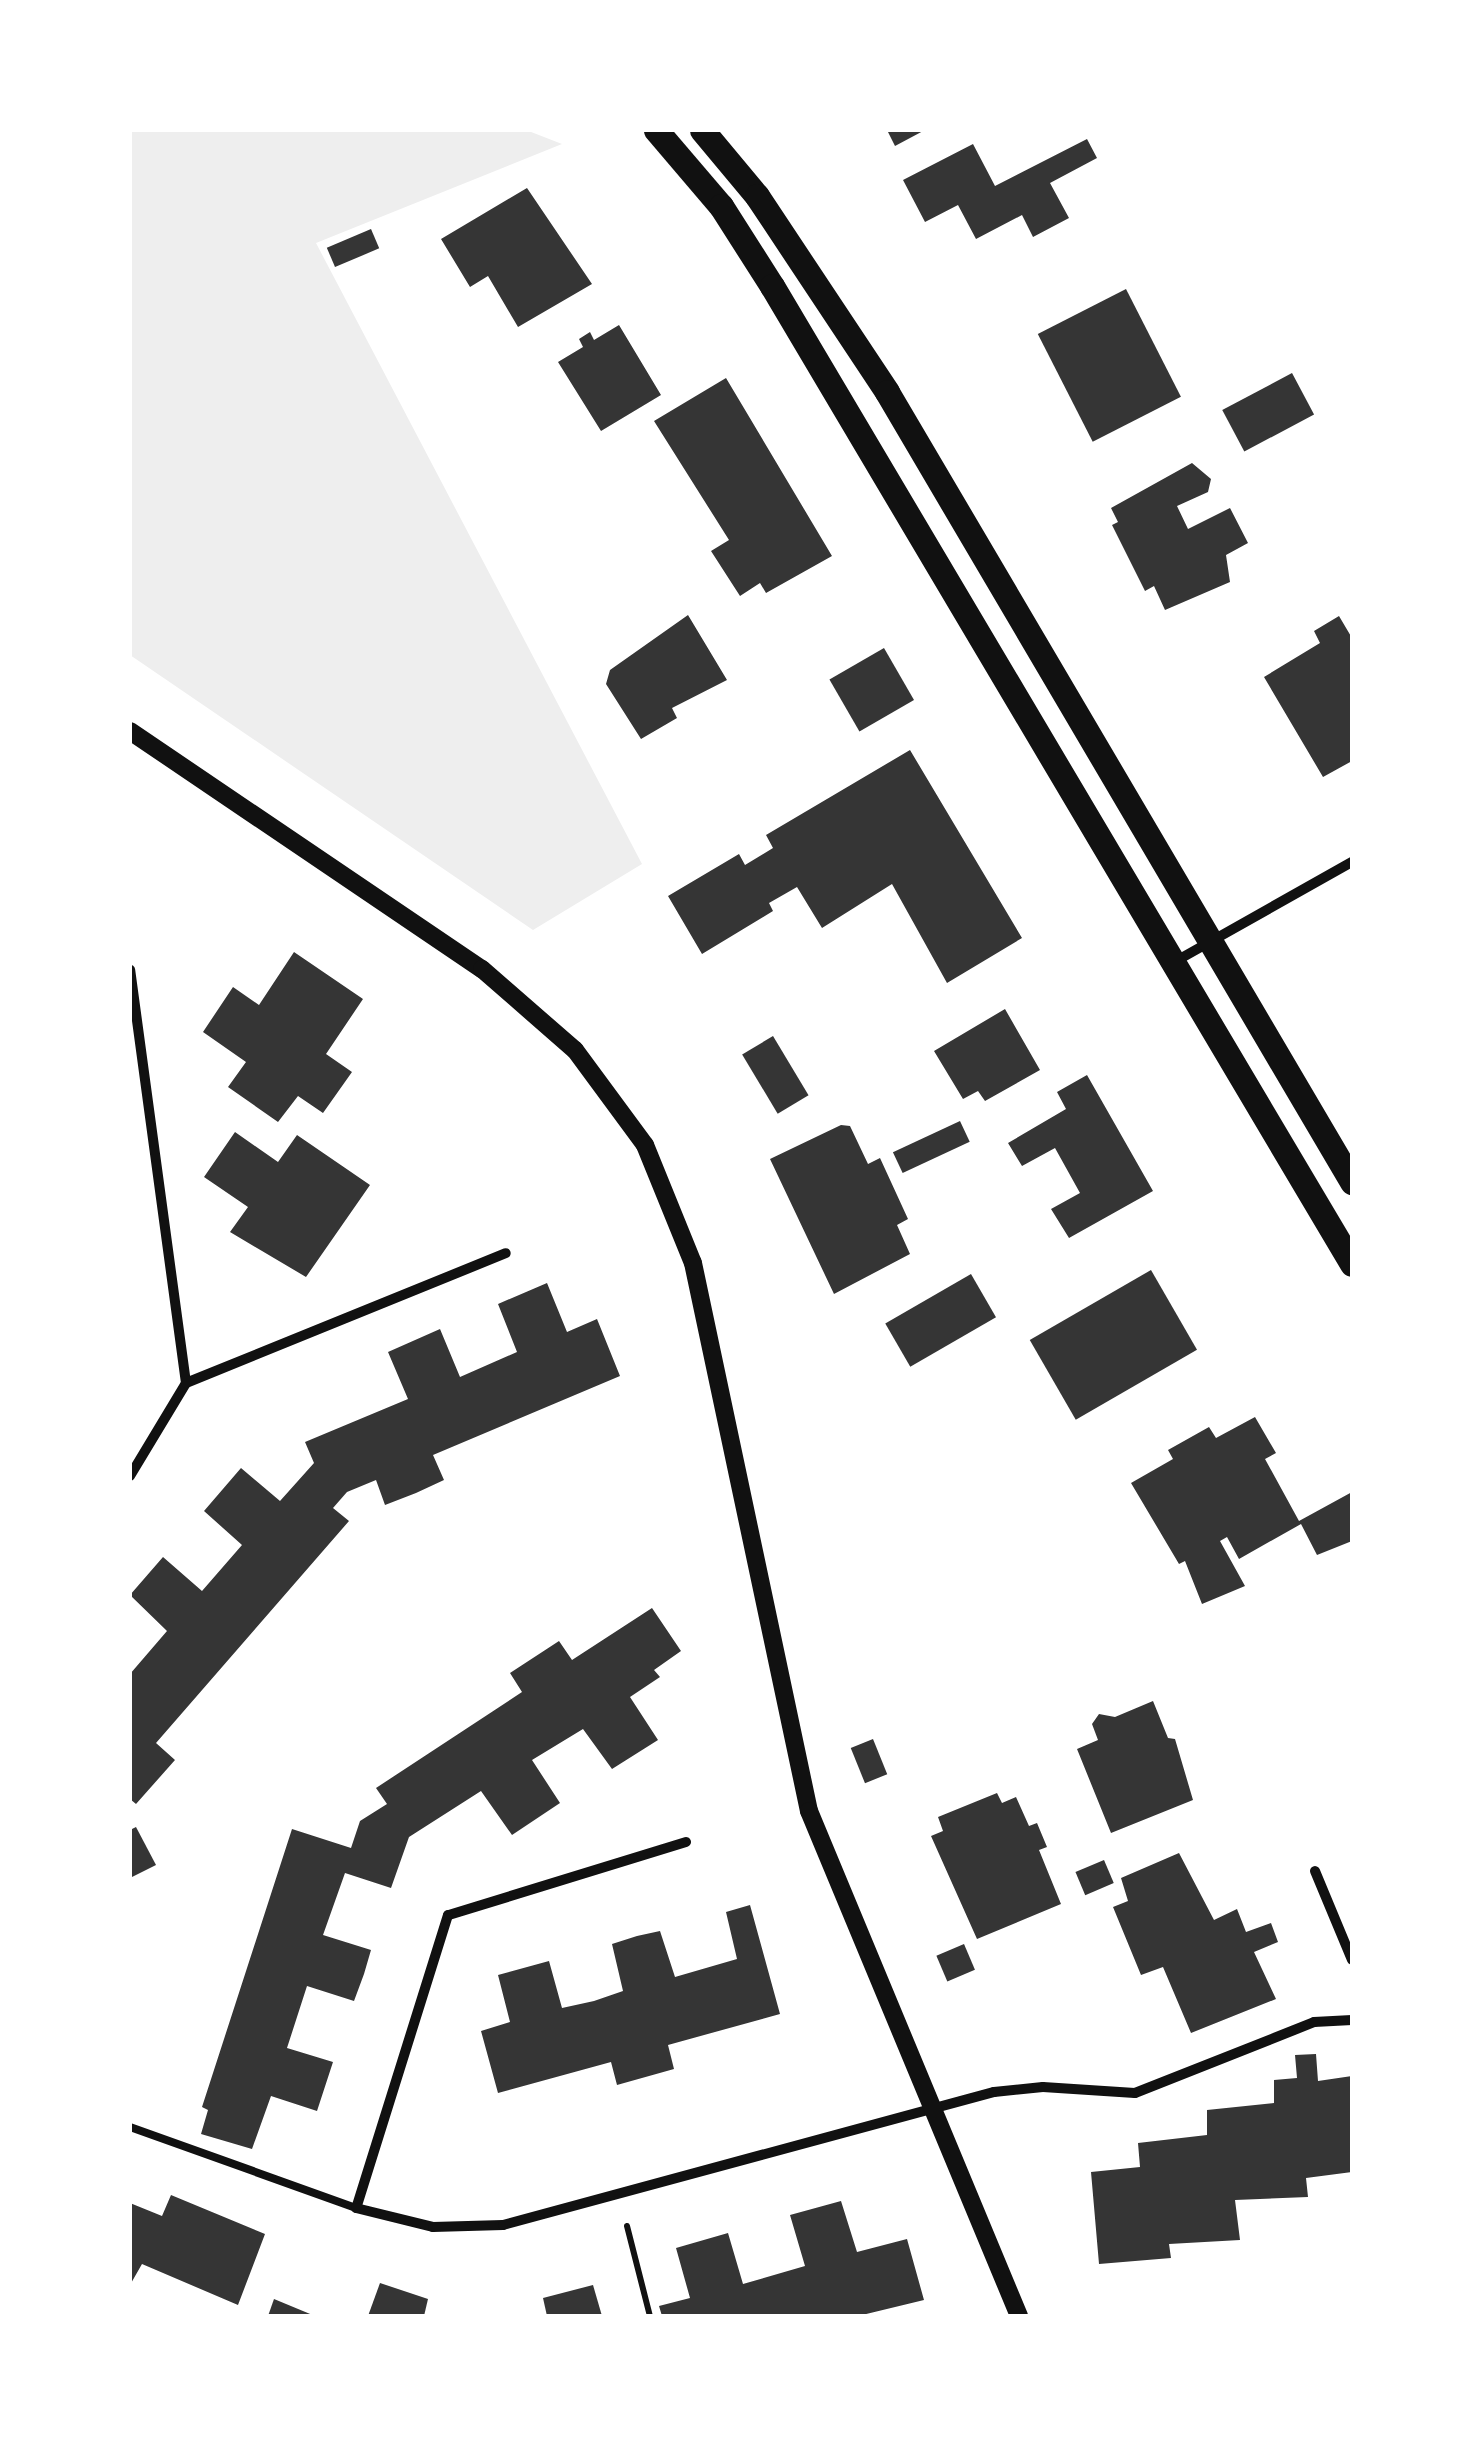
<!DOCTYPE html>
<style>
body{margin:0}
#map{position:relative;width:1482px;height:2446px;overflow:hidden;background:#fff;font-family:Montserrat,sans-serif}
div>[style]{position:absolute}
.green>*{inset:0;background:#eee}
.building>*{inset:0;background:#353535;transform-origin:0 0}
.path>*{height:6px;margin:-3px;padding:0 3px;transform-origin:3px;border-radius:3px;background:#111}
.service>*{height:8px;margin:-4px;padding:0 4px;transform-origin:4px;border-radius:4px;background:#111}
.minor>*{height:10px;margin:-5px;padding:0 5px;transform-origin:5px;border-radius:5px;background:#111}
.tertiary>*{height:18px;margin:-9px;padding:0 9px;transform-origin:9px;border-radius:9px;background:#111}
.primary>*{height:25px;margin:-12.5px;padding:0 12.5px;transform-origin:12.5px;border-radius:12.5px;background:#111}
span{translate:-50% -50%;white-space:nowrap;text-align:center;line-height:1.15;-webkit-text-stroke:8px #fff;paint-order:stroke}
.frame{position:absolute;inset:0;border:132px solid #fff;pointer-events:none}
</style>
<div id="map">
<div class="green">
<div style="clip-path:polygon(130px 130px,526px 130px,562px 144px,316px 243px,642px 864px,533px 930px,130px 655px)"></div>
</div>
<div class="building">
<div style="clip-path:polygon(887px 130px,925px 130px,895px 146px)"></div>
<div style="clip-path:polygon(1087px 139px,1097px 158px,1050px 183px,1069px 218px,1033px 237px,1022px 215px,976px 239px,958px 205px,925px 222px,903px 180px,973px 144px,995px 186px)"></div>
<div style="clip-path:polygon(527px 188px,592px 284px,518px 327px,488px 276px,470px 287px,441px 239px)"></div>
<div style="left:371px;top:229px;width:21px;height:48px;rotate:67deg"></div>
<div style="left:1126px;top:289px;width:121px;height:99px;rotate:63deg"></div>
<div style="clip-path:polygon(619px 325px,661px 395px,601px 431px,558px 362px,583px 347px,579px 339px,590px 332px,594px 340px)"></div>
<div style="left:1292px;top:373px;width:47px;height:79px;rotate:62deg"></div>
<div style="clip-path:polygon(726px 378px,832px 556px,766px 593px,760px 583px,740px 596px,711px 551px,729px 540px,654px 421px)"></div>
<div style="clip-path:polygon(1192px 463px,1211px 479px,1208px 492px,1177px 506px,1188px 529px,1230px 508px,1248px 543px,1226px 555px,1230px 582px,1165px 610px,1154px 586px,1145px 591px,1112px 525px,1118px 522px,1111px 508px)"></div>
<div style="clip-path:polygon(688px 615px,727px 680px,672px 708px,677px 718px,641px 739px,606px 684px,610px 670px)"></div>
<div style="clip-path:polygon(1339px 616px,1352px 638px,1352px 761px,1323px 777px,1264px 677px,1320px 643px,1314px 631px)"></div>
<div style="left:884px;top:648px;width:60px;height:63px;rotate:60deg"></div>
<div style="clip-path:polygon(910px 750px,1022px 938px,947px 983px,892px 884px,822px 928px,797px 887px,769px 903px,773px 911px,702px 954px,668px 896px,739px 854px,745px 865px,773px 848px,766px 835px)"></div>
<div style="clip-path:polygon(294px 952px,363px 999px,326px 1054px,352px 1072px,323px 1113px,298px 1096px,278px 1122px,228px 1087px,246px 1062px,203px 1032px,233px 987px,259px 1005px)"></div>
<div style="clip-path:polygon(1005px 1009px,1040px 1070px,985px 1101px,978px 1091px,963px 1099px,934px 1051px)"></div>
<div style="left:773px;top:1036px;width:69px;height:36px;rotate:59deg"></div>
<div style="clip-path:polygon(1087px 1075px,1153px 1191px,1069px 1238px,1051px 1209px,1080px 1193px,1055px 1148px,1022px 1166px,1008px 1143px,1066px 1109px,1057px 1092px)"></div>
<div style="left:960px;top:1121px;width:23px;height:74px;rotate:65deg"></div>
<div style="clip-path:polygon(841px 1125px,850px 1126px,868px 1164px,880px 1158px,908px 1219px,897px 1225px,910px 1254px,834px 1294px,770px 1159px)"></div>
<div style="clip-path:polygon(235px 1132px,278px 1162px,297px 1135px,370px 1185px,306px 1277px,230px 1232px,248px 1207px,204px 1177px)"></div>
<div style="left:1151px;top:1270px;width:92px;height:140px;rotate:60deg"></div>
<div style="left:971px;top:1274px;width:50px;height:99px;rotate:60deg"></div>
<div style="clip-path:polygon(547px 1283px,567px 1332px,597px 1319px,620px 1376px,433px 1455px,444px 1480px,416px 1493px,385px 1505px,376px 1480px,347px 1492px,333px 1508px,349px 1521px,156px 1743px,175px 1760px,136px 1804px,130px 1799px,130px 1674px,167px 1631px,130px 1595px,163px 1557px,202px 1591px,242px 1545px,204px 1511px,241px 1468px,280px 1501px,314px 1463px,305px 1442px,408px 1399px,388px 1352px,440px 1329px,460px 1377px,517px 1352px,498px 1304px)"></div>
<div style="clip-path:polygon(1255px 1417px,1276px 1453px,1265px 1459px,1299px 1521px,1352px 1492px,1352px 1541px,1317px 1555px,1301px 1524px,1239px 1559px,1227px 1537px,1220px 1541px,1245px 1586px,1202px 1604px,1185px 1561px,1179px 1564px,1131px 1483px,1173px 1459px,1168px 1450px,1209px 1427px,1216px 1438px)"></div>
<div style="clip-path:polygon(652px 1608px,681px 1651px,654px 1670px,660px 1677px,630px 1697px,658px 1740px,612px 1769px,583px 1729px,532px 1760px,560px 1803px,512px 1835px,481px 1791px,409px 1837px,391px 1888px,345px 1873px,323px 1935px,371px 1950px,364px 1974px,354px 2001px,307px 1986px,287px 2048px,333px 2062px,317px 2111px,271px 2096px,252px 2149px,201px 2134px,208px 2110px,202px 2107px,292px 1829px,351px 1848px,360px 1821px,387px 1804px,376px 1788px,522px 1692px,510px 1673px,559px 1641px,572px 1660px)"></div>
<div style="clip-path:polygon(1153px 1701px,1168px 1738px,1175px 1739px,1193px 1800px,1111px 1833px,1077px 1749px,1098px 1740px,1092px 1724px,1099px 1714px,1115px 1717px)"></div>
<div style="left:873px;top:1739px;width:38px;height:24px;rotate:68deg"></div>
<div style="clip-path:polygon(997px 1793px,1002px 1803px,1016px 1797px,1029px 1826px,1037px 1823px,1047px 1847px,1039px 1850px,1061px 1904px,977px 1939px,931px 1836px,943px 1831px,938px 1817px)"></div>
<div style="clip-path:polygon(136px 1827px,156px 1865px,130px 1878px,130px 1830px)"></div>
<div style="clip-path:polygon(1179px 1853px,1214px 1920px,1237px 1909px,1246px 1932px,1271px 1923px,1278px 1942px,1254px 1952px,1276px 1999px,1191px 2033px,1163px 1967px,1141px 1975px,1113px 1907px,1128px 1901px,1121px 1878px)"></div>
<div style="left:1104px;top:1860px;width:25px;height:31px;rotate:67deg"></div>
<div style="clip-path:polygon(750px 1905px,780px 2014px,668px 2045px,674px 2069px,617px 2085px,611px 2062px,498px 2093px,481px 2031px,510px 2022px,498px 1975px,549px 1961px,562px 2008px,594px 2001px,623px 1991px,612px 1944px,637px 1936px,660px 1931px,675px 1977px,737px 1959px,726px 1912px)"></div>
<div style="left:964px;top:1944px;width:28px;height:30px;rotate:67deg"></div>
<div style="clip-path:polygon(1316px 2054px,1318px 2081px,1352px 2076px,1352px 2172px,1306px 2178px,1308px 2197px,1235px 2200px,1240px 2240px,1169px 2244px,1171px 2258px,1099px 2264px,1091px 2172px,1140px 2167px,1138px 2143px,1207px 2135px,1207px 2110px,1274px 2103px,1274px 2080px,1297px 2078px,1295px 2055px)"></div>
<div style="clip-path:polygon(171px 2195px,265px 2234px,238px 2305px,142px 2264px,130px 2285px,130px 2203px,162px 2216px)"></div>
<div style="clip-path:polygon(841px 2201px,857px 2252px,907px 2239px,924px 2300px,858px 2316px,662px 2316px,659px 2306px,690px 2298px,676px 2248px,728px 2233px,743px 2284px,805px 2266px,790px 2215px)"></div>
<div style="clip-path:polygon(380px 2283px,428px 2299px,424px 2316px,368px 2316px)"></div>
<div style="clip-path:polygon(593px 2285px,602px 2316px,547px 2316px,543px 2298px)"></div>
<div style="clip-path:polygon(274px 2299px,315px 2316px,268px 2316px)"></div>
</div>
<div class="path">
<div style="left:627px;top:2226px;width:93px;rotate:75.7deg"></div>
</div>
<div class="service">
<div style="left:130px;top:2127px;width:240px;rotate:19.7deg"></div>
</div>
<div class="minor">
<div style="left:1176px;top:961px;width:202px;rotate:-29.4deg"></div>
<div style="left:186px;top:1383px;width:345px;rotate:-22.1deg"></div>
<div style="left:130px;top:1476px;width:109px;rotate:-58.9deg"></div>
<div style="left:186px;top:1383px;width:417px;rotate:-97.7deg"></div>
<div style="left:686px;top:1842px;width:249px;rotate:162.9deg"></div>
<div style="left:448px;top:1915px;width:307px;rotate:107.4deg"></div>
<div style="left:356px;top:2208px;width:79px;rotate:13.9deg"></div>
<div style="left:433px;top:2227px;width:70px;rotate:-1.6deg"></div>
<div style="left:503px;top:2225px;width:509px;rotate:-15.16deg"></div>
<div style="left:994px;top:2092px;width:49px;rotate:-5.8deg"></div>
<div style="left:1043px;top:2087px;width:92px;rotate:3.7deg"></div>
<div style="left:1135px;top:2093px;width:193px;rotate:-21.6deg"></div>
<div style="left:1314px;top:2022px;width:38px;rotate:-3deg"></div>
<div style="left:1315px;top:1871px;width:96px;rotate:67.4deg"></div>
</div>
<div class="tertiary">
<div style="left:130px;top:731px;width:425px;rotate:34.1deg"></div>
<div style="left:482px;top:969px;width:123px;rotate:41.1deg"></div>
<div style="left:575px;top:1050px;width:118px;rotate:53.6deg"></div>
<div style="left:645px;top:1145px;width:127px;rotate:67.9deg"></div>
<div style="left:693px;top:1263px;width:560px;rotate:78.05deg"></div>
<div style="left:809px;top:1811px;width:547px;rotate:67.42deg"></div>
</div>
<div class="primary">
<div style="left:656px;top:130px;width:100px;rotate:49.5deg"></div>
<div style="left:721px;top:206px;width:95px;rotate:57.5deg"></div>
<div style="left:772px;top:286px;width:1137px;rotate:59.33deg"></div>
<div style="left:702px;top:130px;width:86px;rotate:50.2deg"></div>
<div style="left:757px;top:196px;width:235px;rotate:56.4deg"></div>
<div style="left:887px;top:392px;width:917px;rotate:59.52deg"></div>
</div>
<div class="frame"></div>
</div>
